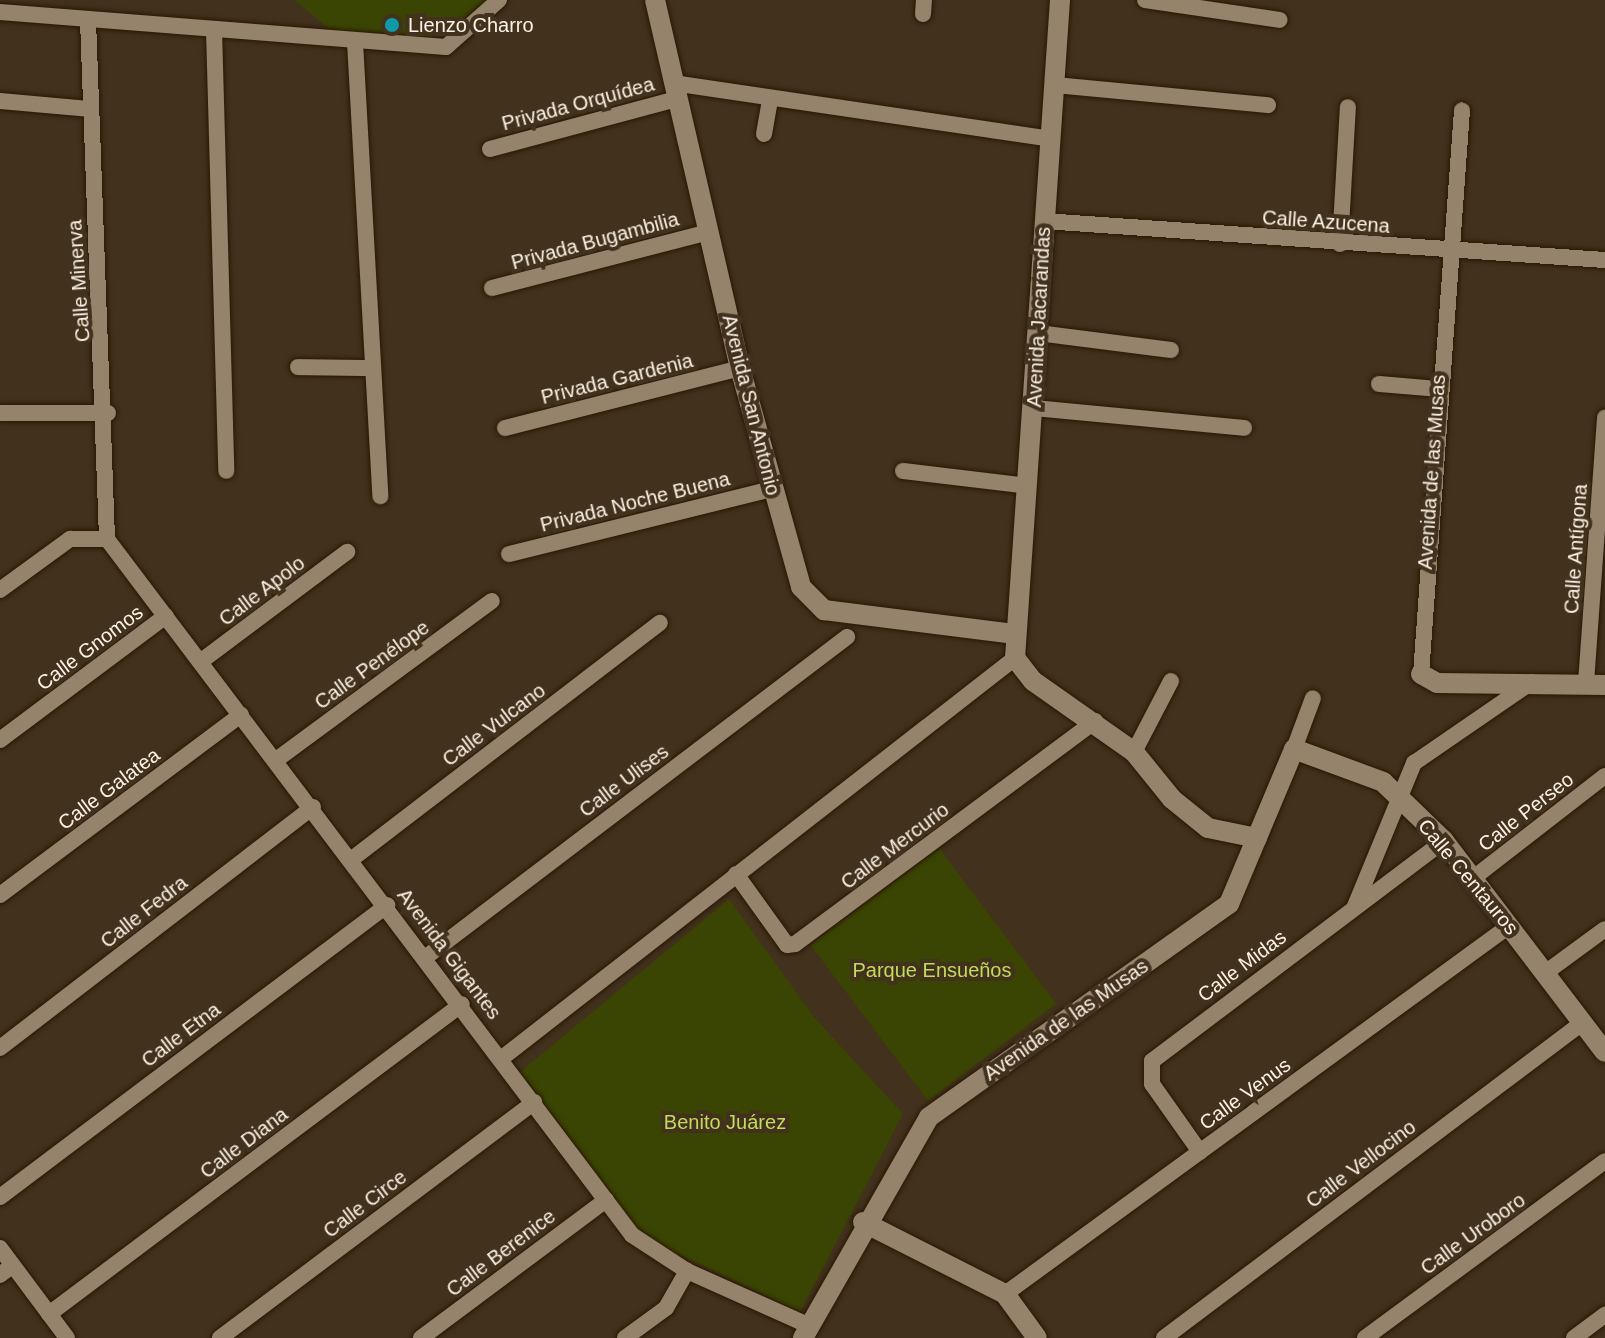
<!DOCTYPE html>
<meta charset="utf-8">
<style>
body{margin:0}
#map{position:relative;width:1605px;height:1338px;overflow:hidden;background:#42311c;font-family:Arial,sans-serif}
div>[style]{position:absolute}
.green>*{inset:0;background:#3a4503;transform-origin:0 0}
.roads{filter:drop-shadow(0 0 2px #281804) drop-shadow(0 0 2px #281804)}
.street>*{height:16px;margin:-8px;padding:0 8px;transform-origin:8px;border-radius:8px;background:#96836c}
.secondary>*{height:20px;margin:-10px;padding:0 10px;transform-origin:10px;border-radius:10px;background:#96836c}
.dots>*{width:22px;height:22px;translate:-50% -50%;box-sizing:border-box;border:4px solid #42311c;border-radius:50%}
span{translate:-50% -50%;white-space:nowrap;text-align:center;line-height:1.15;-webkit-text-stroke:8px #42311c;paint-order:stroke}
.poi-label{font-size:20px;color:#fcf1e5}
.left{translate:0 -50%;text-align:left}
.street-label{font-size:20px;color:#fcf1e5}
.park-label{font-size:20px;color:#c1db5c}
</style>
<div id="map">
<div class="green">
<div style="clip-path:polygon(294px 0,495px 0,429px 40px,340px 37px)"></div>
<div style="left:939px;top:848px;width:195px;height:161px;rotate:53deg"></div>
<div style="clip-path:polygon(729px 899px,814px 1017px,903px 1114px,800px 1312px,636px 1234px,519px 1073px)"></div>
</div>
<div class="roads">
<div class="street">
<div style="left:1145px;top:0;width:136px;rotate:8.4deg"></div>
<div style="left:0;top:12px;width:447px;rotate:4.5deg"></div>
<div style="left:446px;top:47px;width:71px;rotate:-41.6deg"></div>
<div style="left:923px;top:14px;width:14px;rotate:-86deg"></div>
<div style="left:88px;top:20px;width:519px;rotate:87.9deg"></div>
<div style="left:214px;top:30px;width:441px;rotate:88.4deg"></div>
<div style="left:355px;top:42px;width:455px;rotate:86.8deg"></div>
<div style="left:673px;top:83px;width:382px;rotate:8.4deg"></div>
<div style="left:1055px;top:85px;width:214px;rotate:5.4deg"></div>
<div style="left:0;top:101px;width:89px;rotate:5.1deg"></div>
<div style="left:764px;top:134px;width:35px;rotate:-80deg"></div>
<div style="left:490px;top:149px;width:194px;rotate:-15deg"></div>
<div style="left:1044px;top:221px;width:562px;rotate:3.98deg"></div>
<div style="left:1340px;top:244px;width:137px;rotate:-86.7deg"></div>
<div style="left:492px;top:288px;width:223px;rotate:-14.5deg"></div>
<div style="left:1038px;top:333px;width:134px;rotate:7.3deg"></div>
<div style="left:298px;top:367px;width:75px;rotate:0.8deg"></div>
<div style="left:1379px;top:384px;width:59px;rotate:4.8deg"></div>
<div style="left:1034px;top:408px;width:211px;rotate:5.4deg"></div>
<div style="left:0;top:413px;width:108px"></div>
<div style="left:505px;top:428px;width:243px;rotate:-14.3deg"></div>
<div style="left:903px;top:471px;width:126px;rotate:6.8deg"></div>
<div style="left:107px;top:539px;width:872px;rotate:52.97deg"></div>
<div style="left:632px;top:1235px;width:66px;rotate:33.2deg"></div>
<div style="left:687px;top:1271px;width:135px;rotate:24.1deg"></div>
<div style="left:509px;top:554px;width:271px;rotate:-13.9deg"></div>
<div style="left:0;top:590px;width:87px;rotate:-36.1deg"></div>
<div style="left:70px;top:539px;width:37px"></div>
<div style="left:200px;top:662px;width:184px;rotate:-36.8deg"></div>
<div style="left:1421px;top:674px;width:565px;rotate:-85.84deg"></div>
<div style="left:1586px;top:683px;width:266px;rotate:-85.9deg"></div>
<div style="left:0;top:740px;width:207px;rotate:-36.8deg"></div>
<div style="left:1294px;top:749px;width:54px;rotate:-69.6deg"></div>
<div style="left:1134px;top:752px;width:80px;rotate:-62.5deg"></div>
<div style="left:276px;top:760px;width:268px;rotate:-36.4deg"></div>
<div style="left:352px;top:859px;width:388px;rotate:-37.5deg"></div>
<div style="left:736px;top:874px;width:87px;rotate:54.3deg"></div>
<div style="left:787px;top:945px;width:8px;rotate:-7deg"></div>
<div style="left:795px;top:944px;width:374px;rotate:-36.6deg"></div>
<div style="left:1472px;top:879px;width:168px;rotate:-37.8deg"></div>
<div style="left:0;top:895px;width:301px;rotate:-36.8deg"></div>
<div style="left:1355px;top:906px;width:155px;rotate:-67.6deg"></div>
<div style="left:1414px;top:763px;width:143px;rotate:-34.5deg"></div>
<div style="left:426px;top:957px;width:529px;rotate:-37.24deg"></div>
<div style="left:1545px;top:973px;width:74px;rotate:-36.3deg"></div>
<div style="left:0;top:1048px;width:395px;rotate:-37.6deg"></div>
<div style="left:502px;top:1058px;width:651px;rotate:-37.94deg"></div>
<div style="left:1200px;top:1152px;width:83px;rotate:-125.2deg"></div>
<div style="left:1152px;top:1084px;width:23px;rotate:-90deg"></div>
<div style="left:1152px;top:1061px;width:366px;rotate:-37deg"></div>
<div style="left:0;top:1197px;width:485px;rotate:-37deg"></div>
<div style="left:0;top:1248px;width:112px;rotate:53.3deg"></div>
<div style="left:0;top:1275px;width:16px;rotate:-38deg"></div>
<div style="left:1005px;top:1294px;width:624px;rotate:-36.14deg"></div>
<div style="left:49px;top:1314px;width:516px;rotate:-36.89deg"></div>
<div style="left:220px;top:1338px;width:393px;rotate:-36.9deg"></div>
<div style="left:421px;top:1338px;width:231px;rotate:-36.7deg"></div>
<div style="left:625px;top:1338px;width:51px;rotate:-36.2deg"></div>
<div style="left:666px;top:1308px;width:43px;rotate:-60.4deg"></div>
<div style="left:1164px;top:1338px;width:523px;rotate:-37deg"></div>
<div style="left:1365px;top:1338px;width:298px;rotate:-36.4deg"></div>
<div style="left:1574px;top:1338px;width:39px;rotate:-37deg"></div>
</div>
<div class="secondary">
<div style="left:655px;top:0;width:378px;rotate:77deg"></div>
<div style="left:740px;top:368px;width:227px;rotate:74.4deg"></div>
<div style="left:801px;top:587px;width:33px;rotate:45deg"></div>
<div style="left:824px;top:610px;width:193px;rotate:7.2deg"></div>
<div style="left:1060px;top:0;width:660px;rotate:93.91deg"></div>
<div style="left:1015px;top:658px;width:29px;rotate:52deg"></div>
<div style="left:1033px;top:681px;width:123px;rotate:35.1deg"></div>
<div style="left:1134px;top:752px;width:60px;rotate:51deg"></div>
<div style="left:1172px;top:799px;width:46px;rotate:38.9deg"></div>
<div style="left:1208px;top:828px;width:50px;rotate:11.5deg"></div>
<div style="left:1421px;top:674px;width:18px;rotate:29deg"></div>
<div style="left:1437px;top:683px;width:168px;rotate:0.7deg"></div>
<div style="left:863px;top:1222px;width:159px;rotate:26.9deg"></div>
<div style="left:1005px;top:1294px;width:54px;rotate:54deg"></div>
<div style="left:803px;top:1338px;width:254px;rotate:-60.3deg"></div>
<div style="left:929px;top:1117px;width:368px;rotate:-35.4deg"></div>
<div style="left:1229px;top:904px;width:168px;rotate:-67.2deg"></div>
<div style="left:1294px;top:749px;width:95px;rotate:20.3deg"></div>
<div style="left:1383px;top:782px;width:85px;rotate:44deg"></div>
<div style="left:1444px;top:841px;width:265px;rotate:52.7deg"></div>
</div>
</div>
<div class="dots">
<div style="left:392px;top:25px;background:#0f9aa8"></div>
</div>
<div class="poi-label">
<span class="left" style="left:408px;top:25px">Lienzo Charro</span>
</div>
<div class="street-label">
<span style="left:578px;top:104px;rotate:-15deg">Privada Orquídea</span>
<span style="left:1326px;top:222px;rotate:4deg">Calle Azucena</span>
<span style="left:595px;top:241px;rotate:-15deg">Privada Bugambilia</span>
<span style="left:79px;top:281px;rotate:-94deg">Calle Minerva</span>
<span style="left:1039px;top:317px;rotate:-87deg">Avenida Jacarandas</span>
<span style="left:617px;top:379px;rotate:-14deg">Privada Gardenia</span>
<span style="left:751px;top:405px;rotate:76deg">Avenida San Antonio</span>
<span style="left:1432px;top:472px;rotate:-86deg">Avenida de las Musas</span>
<span style="left:635px;top:502px;rotate:-14deg">Privada Noche Buena</span>
<span style="left:1576px;top:549px;rotate:-86deg">Calle Antígona</span>
<span style="left:262px;top:591px;rotate:-37deg">Calle Apolo</span>
<span style="left:90px;top:648px;rotate:-37deg">Calle Gnomos</span>
<span style="left:372px;top:665px;rotate:-36deg">Calle Penélope</span>
<span style="left:494px;top:725px;rotate:-37deg">Calle Vulcano</span>
<span style="left:624px;top:781px;rotate:-37deg">Calle Ulises</span>
<span style="left:109px;top:789px;rotate:-37deg">Calle Galatea</span>
<span style="left:1526px;top:812px;rotate:-38deg">Calle Perseo</span>
<span style="left:895px;top:846px;rotate:-37deg">Calle Mercurio</span>
<span style="left:1468px;top:877px;rotate:50deg">Calle Centauros</span>
<span style="left:144px;top:912px;rotate:-38deg">Calle Fedra</span>
<span style="left:449px;top:954px;rotate:53deg">Avenida Gigantes</span>
<span style="left:1242px;top:966px;rotate:-37deg">Calle Midas</span>
<span style="left:1066px;top:1020px;rotate:-35deg">Avenida de las Musas</span>
<span style="left:181px;top:1035px;rotate:-37deg">Calle Etna</span>
<span style="left:1245px;top:1094px;rotate:-36deg">Calle Venus</span>
<span style="left:244px;top:1143px;rotate:-37deg">Calle Diana</span>
<span style="left:1361px;top:1164px;rotate:-37deg">Calle Vellocino</span>
<span style="left:365px;top:1204px;rotate:-37deg">Calle Circe</span>
<span style="left:1473px;top:1234px;rotate:-36deg">Calle Uroboro</span>
<span style="left:501px;top:1253px;rotate:-37deg">Calle Berenice</span>
</div>
<div class="park-label">
<span style="left:932px;top:970px">Parque Ensueños</span>
<span style="left:725px;top:1122px">Benito Juárez</span>
</div>
</div>
